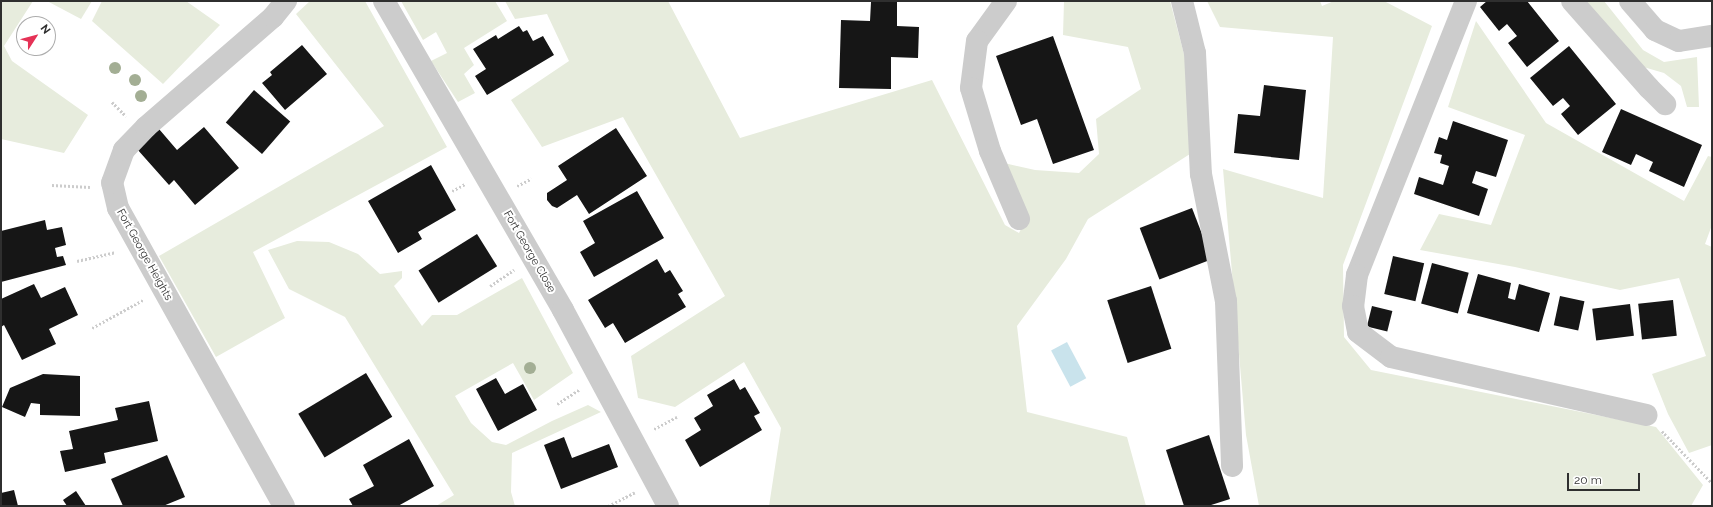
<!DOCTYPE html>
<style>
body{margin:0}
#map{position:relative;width:1713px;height:507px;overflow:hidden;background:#fff;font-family:Raleway,sans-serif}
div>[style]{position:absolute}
.green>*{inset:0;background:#e7ecdd}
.water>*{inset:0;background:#c9e3ec;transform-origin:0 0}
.building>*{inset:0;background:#161616;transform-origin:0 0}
.path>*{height:2.5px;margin-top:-1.25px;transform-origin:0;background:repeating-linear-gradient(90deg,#ccc 0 2px,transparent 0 4px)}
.minor>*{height:22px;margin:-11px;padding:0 11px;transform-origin:11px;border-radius:11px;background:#ccc}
.trees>*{width:12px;height:12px;margin:-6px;border-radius:50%;background:#a3ae94}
span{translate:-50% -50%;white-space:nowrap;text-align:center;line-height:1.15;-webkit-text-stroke:4px #fff;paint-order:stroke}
.street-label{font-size:11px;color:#2f2f2f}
.frame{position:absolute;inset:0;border:2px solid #2f2f2f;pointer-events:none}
.north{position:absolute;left:16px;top:16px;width:40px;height:40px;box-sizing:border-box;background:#fff;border:1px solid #acacac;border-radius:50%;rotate:54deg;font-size:11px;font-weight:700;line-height:16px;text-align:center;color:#2f2f2f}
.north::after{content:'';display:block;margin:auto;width:14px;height:18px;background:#e53256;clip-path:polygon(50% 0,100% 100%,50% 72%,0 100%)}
.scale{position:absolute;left:1567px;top:473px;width:73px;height:18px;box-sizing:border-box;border:2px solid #2f2f2f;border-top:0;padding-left:5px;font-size:12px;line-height:14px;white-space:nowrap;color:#2f2f2f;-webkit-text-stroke:3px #fff;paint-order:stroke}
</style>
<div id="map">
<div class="green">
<div style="clip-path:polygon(1px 1px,33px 1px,4px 46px,12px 61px,88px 115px,64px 153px,1px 139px)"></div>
<div style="clip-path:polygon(47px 1px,92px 1px,81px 19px)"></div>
<div style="clip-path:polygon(102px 1px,186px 1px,220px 25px,163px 84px,92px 21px)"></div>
<div style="clip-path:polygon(310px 1px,365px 1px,447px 147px,253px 252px,285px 318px,216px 357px,159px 256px,384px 126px,296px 14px)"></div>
<div style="clip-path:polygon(401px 1px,495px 1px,507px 21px,464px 48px,474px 65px,464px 74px,475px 93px,458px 102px,431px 61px,447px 53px,436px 32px,423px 40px)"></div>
<div style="clip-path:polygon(505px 1px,668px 1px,740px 138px,932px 80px,1005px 225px,1019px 233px,1028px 215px,1004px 163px,1035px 170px,1079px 173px,1099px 154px,1096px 119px,1141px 89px,1128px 47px,1063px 35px,1064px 1px,1170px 1px,1185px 58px,1190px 154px,1088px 219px,1066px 259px,1017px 326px,1027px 412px,1127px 437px,1146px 506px,769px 506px,781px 428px,744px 362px,675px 407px,638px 398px,631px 356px,725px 296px,623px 117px,542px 147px,511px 100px,569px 61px,547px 14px,515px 19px)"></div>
<div style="clip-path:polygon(1207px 1px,1320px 1px,1322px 6px,1334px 1px,1384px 1px,1432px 26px,1343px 265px,1344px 337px,1371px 370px,1656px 427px,1703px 485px,1691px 506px,1259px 506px,1246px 435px,1223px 169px,1323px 198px,1333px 37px,1220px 27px)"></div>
<div style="clip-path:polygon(1586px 1px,1604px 1px,1643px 50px,1664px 62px,1697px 57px,1699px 107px,1687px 107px,1681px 86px,1664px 73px,1640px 66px)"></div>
<div style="clip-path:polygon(1476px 21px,1546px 123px,1684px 201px,1708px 156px,1712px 157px,1712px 225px,1705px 244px,1712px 247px,1712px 445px,1689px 453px,1668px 414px,1652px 374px,1706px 356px,1679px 278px,1620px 290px,1515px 267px,1420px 250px,1439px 214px,1491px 225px,1525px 135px,1448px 107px)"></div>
<div style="clip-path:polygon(297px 241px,329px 242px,358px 254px,380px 274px,402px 271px,402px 278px,394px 286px,422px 326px,432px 315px,457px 315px,522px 278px,573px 373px,534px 400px,513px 363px,455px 396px,471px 423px,492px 442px,506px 445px,552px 421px,588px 405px,601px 412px,512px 453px,511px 492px,515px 506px,436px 506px,454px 495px,345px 317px,289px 289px,268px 250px)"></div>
</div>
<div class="water">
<div style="left:1067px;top:342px;width:41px;height:18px;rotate:62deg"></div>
</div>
<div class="building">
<div style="clip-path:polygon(1487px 1px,1527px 1px,1559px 41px,1527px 67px,1508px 43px,1517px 36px,1507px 24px,1499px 31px,1480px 7px)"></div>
<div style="clip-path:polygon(871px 2px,897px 2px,897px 26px,919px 27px,918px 58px,891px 57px,891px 89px,839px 88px,841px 20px,870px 21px)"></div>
<div style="clip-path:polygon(519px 26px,523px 32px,527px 30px,533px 41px,543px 36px,554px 55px,487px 95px,475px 76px,486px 69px,473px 49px,496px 35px,498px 39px)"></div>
<div style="clip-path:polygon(1053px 36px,1094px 150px,1053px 164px,1037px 119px,1021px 125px,996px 56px)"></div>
<div style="clip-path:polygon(302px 45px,327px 74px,285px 110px,262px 83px,272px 75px,270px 72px)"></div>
<div style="clip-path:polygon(1569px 46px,1616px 104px,1578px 135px,1561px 114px,1570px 106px,1563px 98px,1553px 106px,1530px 78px)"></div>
<div style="clip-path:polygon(1264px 85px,1306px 90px,1299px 160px,1234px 153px,1238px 114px,1260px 116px)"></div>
<div style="left:254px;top:90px;width:48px;height:43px;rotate:41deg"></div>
<div style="clip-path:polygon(1621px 109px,1702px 145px,1684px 187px,1649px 171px,1653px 162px,1636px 154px,1631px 165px,1602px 152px)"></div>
<div style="clip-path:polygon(1453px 121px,1508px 140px,1496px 177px,1476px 171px,1472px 183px,1488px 189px,1479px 216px,1414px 194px,1419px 177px,1443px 185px,1449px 166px,1440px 163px,1442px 155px,1434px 153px,1439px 137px,1447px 140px)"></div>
<div style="clip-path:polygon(204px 127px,239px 168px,195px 205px,174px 180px,169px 185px,137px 149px,159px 129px,177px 150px)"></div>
<div style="clip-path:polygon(616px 128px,647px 176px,589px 214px,577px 195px,557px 208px,552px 206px,547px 200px,547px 193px,567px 180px,558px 166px)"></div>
<div style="clip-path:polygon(431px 165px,456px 210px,418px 232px,422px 239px,398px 253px,368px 201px)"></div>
<div style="clip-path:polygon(637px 191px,664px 238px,594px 277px,580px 252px,595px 243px,583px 221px)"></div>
<div style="left:1192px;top:208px;width:55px;height:56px;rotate:69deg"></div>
<div style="clip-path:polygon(45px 220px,47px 230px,62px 227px,66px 245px,55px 248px,57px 257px,63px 256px,66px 265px,1px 282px,1px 231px)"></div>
<div style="left:477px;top:234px;width:38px;height:69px;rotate:58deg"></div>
<div style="left:1393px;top:256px;width:32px;height:39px;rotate:13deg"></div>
<div style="clip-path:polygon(657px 259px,665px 273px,670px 270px,683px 291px,678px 294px,686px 307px,625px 343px,613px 323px,605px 328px,588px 300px)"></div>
<div style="left:1432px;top:263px;width:38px;height:42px;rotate:15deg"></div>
<div style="clip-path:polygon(1478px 274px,1511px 283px,1508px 298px,1515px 300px,1519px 284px,1550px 293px,1539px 332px,1467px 313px)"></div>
<div style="clip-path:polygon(34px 284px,41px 298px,65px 287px,78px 315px,49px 329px,56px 344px,22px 360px,4px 325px,1px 327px,1px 299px)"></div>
<div style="left:1151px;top:286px;width:66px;height:46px;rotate:72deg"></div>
<div style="left:1560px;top:296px;width:25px;height:30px;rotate:12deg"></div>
<div style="left:1673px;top:300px;width:36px;height:35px;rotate:84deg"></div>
<div style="left:1630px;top:304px;width:32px;height:38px;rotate:83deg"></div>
<div style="left:1372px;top:306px;width:21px;height:21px;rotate:14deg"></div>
<div style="left:366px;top:373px;width:51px;height:79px;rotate:59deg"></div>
<div style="clip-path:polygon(43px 374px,80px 376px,80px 416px,40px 415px,40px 404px,31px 403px,25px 417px,2px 407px,10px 388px)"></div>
<div style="clip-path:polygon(496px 378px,505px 394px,523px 384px,537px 410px,498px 431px,476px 389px)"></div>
<div style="clip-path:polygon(734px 379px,740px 390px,745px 387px,760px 413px,754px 416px,762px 430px,700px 467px,685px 440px,701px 430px,694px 418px,713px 406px,707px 395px)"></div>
<div style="clip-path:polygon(149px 401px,158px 441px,104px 453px,106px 463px,65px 472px,60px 451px,73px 449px,69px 431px,118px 420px,115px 408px)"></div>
<div style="clip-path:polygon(1209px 435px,1230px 499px,1208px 506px,1184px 506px,1166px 450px)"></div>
<div style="clip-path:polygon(564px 437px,572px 458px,609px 444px,618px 467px,561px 489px,544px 445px)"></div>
<div style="clip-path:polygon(409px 439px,434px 486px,398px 506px,353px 506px,349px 499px,374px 486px,363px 465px)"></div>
<div style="clip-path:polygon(167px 455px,185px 497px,163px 506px,123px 506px,111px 479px)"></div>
<div style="clip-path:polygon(14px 490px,18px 506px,1px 506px,1px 493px)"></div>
<div style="clip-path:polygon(76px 491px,86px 506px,67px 506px,63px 500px)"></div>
</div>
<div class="path">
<div style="left:112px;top:102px;width:20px;rotate:45deg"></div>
<div style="left:52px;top:185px;width:38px;rotate:3deg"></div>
<div style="left:517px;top:186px;width:16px;rotate:-27deg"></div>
<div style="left:452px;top:191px;width:15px;rotate:-28deg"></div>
<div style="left:77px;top:261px;width:39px;rotate:-13deg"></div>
<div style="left:490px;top:286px;width:29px;rotate:-34deg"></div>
<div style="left:92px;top:328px;width:58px;rotate:-28.8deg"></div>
<div style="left:557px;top:404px;width:27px;rotate:-33deg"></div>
<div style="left:654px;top:429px;width:26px;rotate:-28deg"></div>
<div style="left:1662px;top:431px;width:72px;rotate:46.1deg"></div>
<div style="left:608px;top:506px;width:30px;rotate:-27deg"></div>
<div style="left:1711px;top:506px;width:1px;rotate:-45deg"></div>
</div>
<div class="minor">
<div style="left:384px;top:1px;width:357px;rotate:59.9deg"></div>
<div style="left:563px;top:310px;width:222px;rotate:61.8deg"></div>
<div style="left:1006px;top:1px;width:49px;rotate:125.9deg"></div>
<div style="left:977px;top:41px;width:47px;rotate:97.3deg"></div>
<div style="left:971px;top:88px;width:66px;rotate:73.2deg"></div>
<div style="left:990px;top:151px;width:74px;rotate:66.9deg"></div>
<div style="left:1182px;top:1px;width:54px;rotate:76deg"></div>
<div style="left:1195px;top:53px;width:121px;rotate:87.2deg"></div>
<div style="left:1201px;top:174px;width:129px;rotate:78.9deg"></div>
<div style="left:1226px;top:301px;width:165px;rotate:87.9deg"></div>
<div style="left:1466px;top:1px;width:295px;rotate:111.7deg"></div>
<div style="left:1357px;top:275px;width:31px;rotate:97deg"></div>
<div style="left:1353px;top:306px;width:26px;rotate:79deg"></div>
<div style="left:1358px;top:332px;width:41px;rotate:37.1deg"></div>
<div style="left:1391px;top:357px;width:262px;rotate:12.8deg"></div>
<div style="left:1572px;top:1px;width:116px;rotate:48.5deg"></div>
<div style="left:1649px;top:88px;width:23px;rotate:45deg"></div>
<div style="left:1630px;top:1px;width:38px;rotate:49deg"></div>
<div style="left:1655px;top:30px;width:26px;rotate:25deg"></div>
<div style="left:1679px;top:41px;width:33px;rotate:-9deg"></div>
<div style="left:284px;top:506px;width:341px;rotate:-119.1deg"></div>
<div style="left:118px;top:208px;width:26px;rotate:-103deg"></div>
<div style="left:112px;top:183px;width:35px;rotate:-70deg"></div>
<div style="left:124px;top:150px;width:32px;rotate:-46deg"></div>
<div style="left:146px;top:127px;width:168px;rotate:-40.9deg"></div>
<div style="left:273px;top:17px;width:21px;rotate:-51deg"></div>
</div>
<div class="trees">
<div style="left:115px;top:68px"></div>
<div style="left:135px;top:80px"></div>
<div style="left:141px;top:96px"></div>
<div style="left:530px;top:368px"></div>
</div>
<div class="street-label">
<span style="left:529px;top:252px;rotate:60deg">Fort George Close</span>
<span style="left:144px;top:255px;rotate:61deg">Fort George Heights</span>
</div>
<div class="frame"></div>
<div class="north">N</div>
<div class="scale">20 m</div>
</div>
